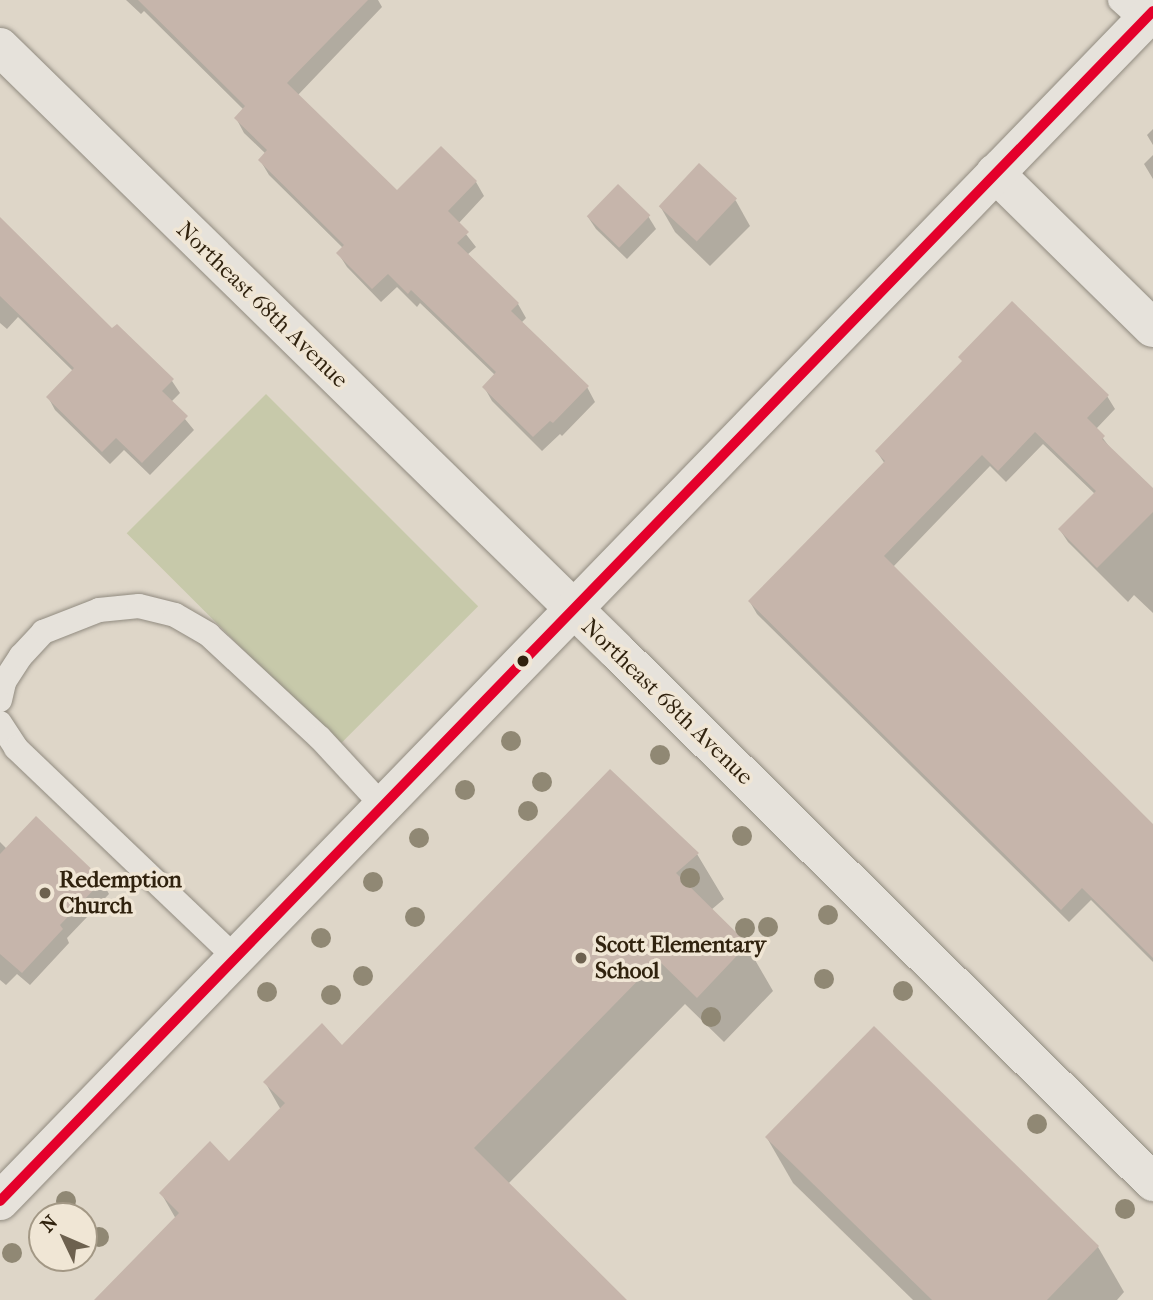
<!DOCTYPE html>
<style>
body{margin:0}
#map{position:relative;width:1153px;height:1300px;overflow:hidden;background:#ded6c8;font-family:"IM FELL French Canon",serif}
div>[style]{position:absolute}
.green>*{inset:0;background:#c7c9aa;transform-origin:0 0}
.shadow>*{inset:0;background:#0003}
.building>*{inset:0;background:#c6b5ab;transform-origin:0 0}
.roads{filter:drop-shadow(0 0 2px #918b80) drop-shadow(0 0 2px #918b80)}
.service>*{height:24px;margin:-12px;padding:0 12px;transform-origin:12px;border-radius:12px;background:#e6e2db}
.minor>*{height:38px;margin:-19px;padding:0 19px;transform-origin:19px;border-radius:19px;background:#e6e2db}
.tertiary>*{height:38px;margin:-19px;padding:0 19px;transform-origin:19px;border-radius:19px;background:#e6e2db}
.bus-1>*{height:10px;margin:-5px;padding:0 5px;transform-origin:5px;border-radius:5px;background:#e4002b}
.trees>*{width:20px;height:20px;margin:-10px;border-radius:50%;background:#908874}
.dots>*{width:19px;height:19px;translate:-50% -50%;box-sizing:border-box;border:4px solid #f0e6d5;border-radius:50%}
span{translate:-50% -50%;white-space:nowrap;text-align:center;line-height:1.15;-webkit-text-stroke:7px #f0e6d5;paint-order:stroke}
.street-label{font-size:23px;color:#30220e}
.poi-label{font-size:23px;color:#30220e;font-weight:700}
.left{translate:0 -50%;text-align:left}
.north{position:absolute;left:28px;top:1202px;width:70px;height:70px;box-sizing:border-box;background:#f0e6d5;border:2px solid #a39885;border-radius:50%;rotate:314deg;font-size:19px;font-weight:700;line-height:28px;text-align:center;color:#30220e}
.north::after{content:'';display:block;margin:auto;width:24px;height:32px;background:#6d614f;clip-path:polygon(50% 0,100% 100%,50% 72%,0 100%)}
</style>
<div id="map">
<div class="green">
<div style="left:266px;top:394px;width:300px;height:197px;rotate:45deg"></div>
</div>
<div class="shadow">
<div style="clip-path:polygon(126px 0,378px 0,382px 7px,297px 96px,397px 192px,441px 148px,476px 182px,484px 196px,458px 224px,476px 247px,467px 255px,518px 304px,526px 318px,521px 323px,587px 387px,595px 402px,562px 436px,560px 434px,542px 451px,492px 401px,484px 387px,495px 375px,420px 303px,417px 307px,397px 287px,381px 302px,347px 267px,338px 253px,343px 248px,269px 175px,260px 160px,266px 154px,244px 133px,236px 118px,244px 110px,144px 11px,141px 14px)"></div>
<div style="clip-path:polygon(1153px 129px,1153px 145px,1147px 135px)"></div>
<div style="clip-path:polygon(1153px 155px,1153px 179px,1144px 164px)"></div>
<div style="clip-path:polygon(699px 165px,736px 201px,750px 226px,710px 266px,675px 232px,660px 206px)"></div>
<div style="clip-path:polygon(648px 216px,656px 229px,627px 259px,596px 229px,588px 217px)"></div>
<div style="clip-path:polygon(0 251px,112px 330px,172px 381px,180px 393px,171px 402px,194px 430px,150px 475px,124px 450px,110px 464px,55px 410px,48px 397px,73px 371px,18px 317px,7px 329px,0 323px)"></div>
<div style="clip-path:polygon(1107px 396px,1115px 409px,1096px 429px,1111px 449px,1153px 489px,1153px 613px,1134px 595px,1128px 602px,1068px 542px,1060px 530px,1095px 494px,1043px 444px,1006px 482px,990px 466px,893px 567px,1153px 831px,1153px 962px,1091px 900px,1069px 922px,757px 614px,750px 602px,885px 464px,877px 452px)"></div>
<div style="clip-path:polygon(36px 819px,102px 881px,109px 894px,67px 938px,69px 943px,30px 985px,17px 974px,6px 985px,0 980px,0 842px,7px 849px)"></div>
<div style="clip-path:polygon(697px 854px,724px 899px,711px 910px,747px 946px,773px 991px,724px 1042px,685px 1004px,508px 1184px,618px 1300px,97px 1300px,176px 1219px,161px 1193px,229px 1163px,281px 1110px,265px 1082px,342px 1047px)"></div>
<div style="clip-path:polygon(874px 1029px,1098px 1247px,1124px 1292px,1117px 1300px,913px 1300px,793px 1183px,767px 1138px)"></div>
</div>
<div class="building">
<div style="clip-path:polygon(138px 0,368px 0,287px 83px,397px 190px,441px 146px,477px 181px,448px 211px,469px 232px,457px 243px,519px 303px,511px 311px,589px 386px,553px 423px,550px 421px,533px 437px,482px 387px,496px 372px,411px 290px,408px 294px,388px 274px,372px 289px,336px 253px,344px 245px,258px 160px,267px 150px,234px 118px,245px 106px)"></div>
<div style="left:699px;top:163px;width:52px;height:59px;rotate:43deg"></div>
<div style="left:618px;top:184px;width:45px;height:45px;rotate:44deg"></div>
<div style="clip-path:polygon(0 217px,112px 328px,117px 324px,174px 379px,162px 391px,188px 416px,142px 463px,116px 438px,102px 452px,46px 397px,74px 368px,0 296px)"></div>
<div style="clip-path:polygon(1012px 301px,1109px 395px,1087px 418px,1105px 436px,1102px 439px,1153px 488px,1153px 512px,1097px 568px,1058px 529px,1096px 491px,1035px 432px,998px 471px,982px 455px,884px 556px,1153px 824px,1153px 958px,1082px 888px,1061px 910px,748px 601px,885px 461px,875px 451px,962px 361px,958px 357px)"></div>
<div style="clip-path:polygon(610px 769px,699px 853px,676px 873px,748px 944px,697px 998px,658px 960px,474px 1148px,627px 1300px,94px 1300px,179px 1213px,159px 1193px,210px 1141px,229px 1161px,285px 1103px,263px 1082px,322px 1023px,342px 1045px)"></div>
<div style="clip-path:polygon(36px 816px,103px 880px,60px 925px,63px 929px,22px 973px,0 954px,0 854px)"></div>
<div style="clip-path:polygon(874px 1026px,1099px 1246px,1047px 1300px,932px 1300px,765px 1137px)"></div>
</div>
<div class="roads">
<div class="service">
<div style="left:1120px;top:0;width:31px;rotate:42deg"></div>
<div style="left:0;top:700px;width:18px;rotate:-77deg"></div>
<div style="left:4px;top:682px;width:31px;rotate:-57deg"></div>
<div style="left:21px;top:656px;width:33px;rotate:-47deg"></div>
<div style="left:43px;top:632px;width:60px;rotate:-21.4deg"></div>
<div style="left:99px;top:610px;width:40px;rotate:-5.7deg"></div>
<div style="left:139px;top:606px;width:37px;rotate:14deg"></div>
<div style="left:175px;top:615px;width:39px;rotate:30deg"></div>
<div style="left:209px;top:635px;width:151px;rotate:42.9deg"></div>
<div style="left:320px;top:738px;width:93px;rotate:47.2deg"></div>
<div style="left:0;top:723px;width:30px;rotate:57deg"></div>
<div style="left:16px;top:748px;width:303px;rotate:43.7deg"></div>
</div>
<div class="minor">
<div style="left:0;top:47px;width:862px;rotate:44.39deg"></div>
<div style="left:616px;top:650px;width:756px;rotate:44.73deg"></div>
<div style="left:995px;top:173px;width:221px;rotate:44.5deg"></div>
</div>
<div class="tertiary">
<div style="left:0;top:1201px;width:1657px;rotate:-45.9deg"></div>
</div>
</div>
<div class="bus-1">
<div style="left:0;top:1201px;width:1657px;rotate:-45.9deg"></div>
</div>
<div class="trees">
<div style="left:511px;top:741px"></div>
<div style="left:660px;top:755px"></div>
<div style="left:542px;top:782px"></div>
<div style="left:465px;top:790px"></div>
<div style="left:528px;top:811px"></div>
<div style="left:742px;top:836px"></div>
<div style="left:419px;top:838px"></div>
<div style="left:690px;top:878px"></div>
<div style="left:373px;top:882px"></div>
<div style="left:828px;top:915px"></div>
<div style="left:415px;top:917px"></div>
<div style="left:768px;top:927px"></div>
<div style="left:745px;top:928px"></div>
<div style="left:321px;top:938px"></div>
<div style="left:363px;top:976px"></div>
<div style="left:824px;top:979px"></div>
<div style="left:903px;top:991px"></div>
<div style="left:267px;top:992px"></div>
<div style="left:331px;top:995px"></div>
<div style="left:711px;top:1017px"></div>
<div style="left:1037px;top:1124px"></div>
<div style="left:66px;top:1201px"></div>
<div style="left:1125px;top:1209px"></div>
<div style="left:99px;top:1237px"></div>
<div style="left:12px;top:1253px"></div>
</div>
<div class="dots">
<div style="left:523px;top:661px;background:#30220e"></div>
<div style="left:45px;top:893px;background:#6d614f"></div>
<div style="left:581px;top:958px;background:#6d614f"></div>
</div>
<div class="street-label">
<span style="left:262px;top:305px;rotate:44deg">Northeast 68th Avenue</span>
<span style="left:667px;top:702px;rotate:44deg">Northeast 68th Avenue</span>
</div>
<div class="poi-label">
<span class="left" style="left:59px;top:893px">Redemption<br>Church</span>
<span class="left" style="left:595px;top:958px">Scott Elementary<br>School</span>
</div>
<div class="north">N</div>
</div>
